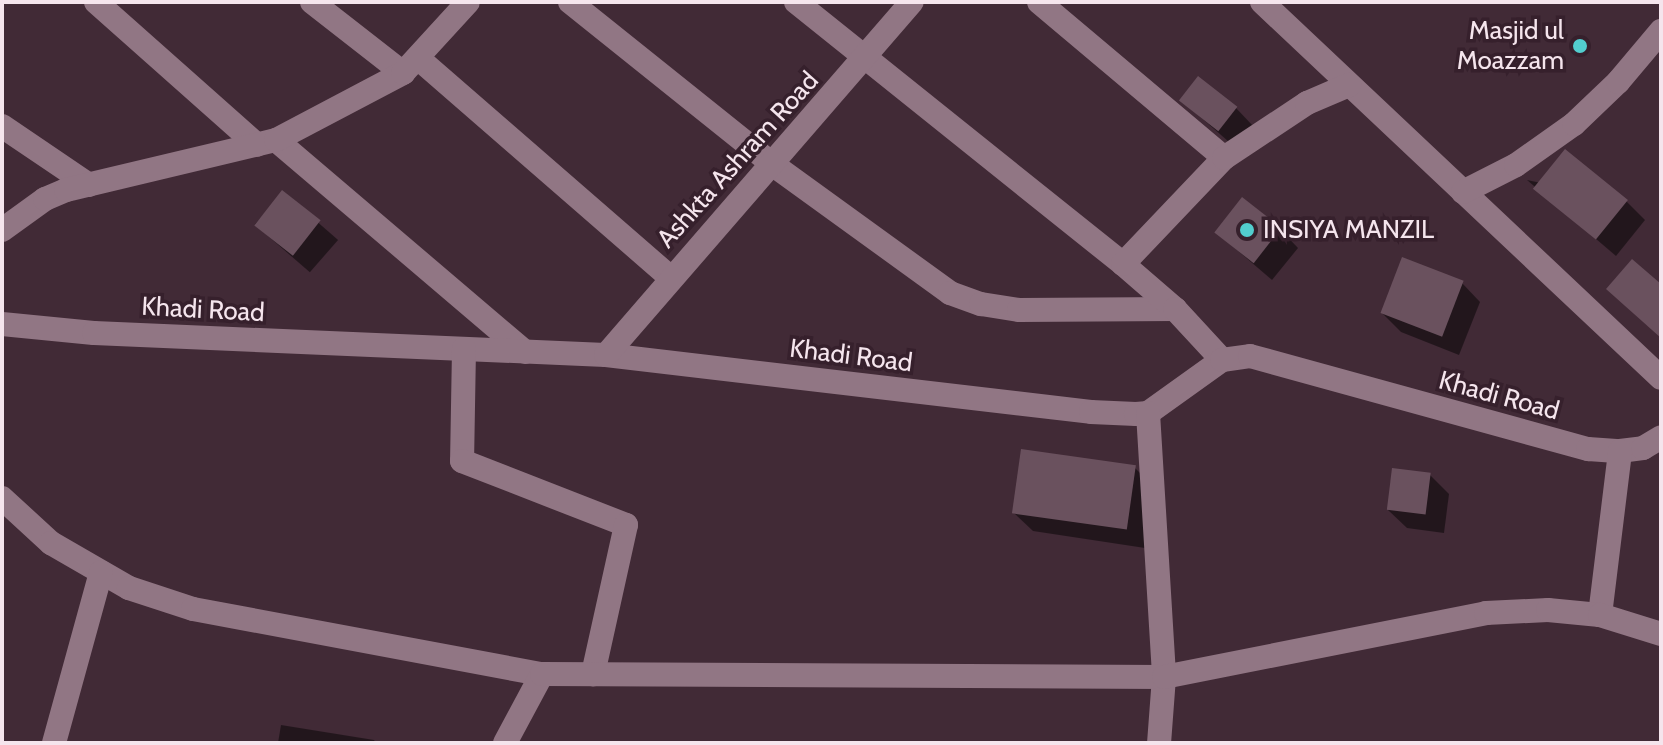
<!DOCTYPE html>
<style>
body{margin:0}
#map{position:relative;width:1663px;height:745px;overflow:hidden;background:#412a36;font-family:Cabin,sans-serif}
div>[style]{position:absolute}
.shadow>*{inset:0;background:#0007;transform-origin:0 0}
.building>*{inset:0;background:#6a515e;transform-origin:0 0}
.minor>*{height:24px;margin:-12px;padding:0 12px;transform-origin:12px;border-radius:12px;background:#917684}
.dots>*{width:22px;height:22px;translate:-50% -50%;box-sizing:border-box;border:4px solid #36202c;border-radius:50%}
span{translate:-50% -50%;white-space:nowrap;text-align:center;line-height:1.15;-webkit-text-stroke:7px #36202c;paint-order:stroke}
.poi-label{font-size:26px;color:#f5e5ed}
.right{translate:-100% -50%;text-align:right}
.left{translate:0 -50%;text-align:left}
.street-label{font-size:26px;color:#f5e5ed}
.frame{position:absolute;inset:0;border:4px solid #f5e5ed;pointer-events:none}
</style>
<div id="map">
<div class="shadow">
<div style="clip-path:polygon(1181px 100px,1236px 108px,1254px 127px,1237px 149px)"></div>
<div style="clip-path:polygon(1527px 180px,1626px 201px,1645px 220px,1616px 256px)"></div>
<div style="left:283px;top:192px;width:73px;height:43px;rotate:41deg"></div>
<div style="clip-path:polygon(1280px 229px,1298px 248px,1272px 280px,1216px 232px)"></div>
<div style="clip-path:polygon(1462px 283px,1480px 302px,1459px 355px,1401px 332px,1382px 313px)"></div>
<div style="clip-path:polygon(1135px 468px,1154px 487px,1145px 548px,1033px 531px,1014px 513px)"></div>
<div style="clip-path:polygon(1430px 475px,1449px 494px,1444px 533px,1407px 528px,1388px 510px)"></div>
<div style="clip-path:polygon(281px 725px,374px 740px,376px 743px,278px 743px)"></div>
</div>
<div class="building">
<div style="left:1198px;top:76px;width:50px;height:31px;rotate:38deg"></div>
<div style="left:1565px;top:149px;width:81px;height:51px;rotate:39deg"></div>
<div style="left:282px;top:190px;width:49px;height:45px;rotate:38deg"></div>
<div style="left:1242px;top:197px;width:50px;height:45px;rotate:38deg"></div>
<div style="left:1402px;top:257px;width:66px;height:60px;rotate:21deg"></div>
<div style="clip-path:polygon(1632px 259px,1661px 284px,1661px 338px,1606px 289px)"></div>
<div style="left:1021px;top:449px;width:116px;height:65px;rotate:8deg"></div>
<div style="left:1392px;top:468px;width:39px;height:42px;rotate:7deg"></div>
</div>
<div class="minor">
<div style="left:96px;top:2px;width:215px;rotate:41.6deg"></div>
<div style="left:312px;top:2px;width:115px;rotate:38deg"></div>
<div style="left:570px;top:2px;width:259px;rotate:38.7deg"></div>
<div style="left:772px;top:164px;width:220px;rotate:35.9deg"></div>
<div style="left:950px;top:293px;width:33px;rotate:20deg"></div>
<div style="left:981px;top:304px;width:38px;rotate:9deg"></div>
<div style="left:1019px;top:310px;width:156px;rotate:-0.4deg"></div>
<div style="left:796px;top:2px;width:419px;rotate:38.7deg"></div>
<div style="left:1123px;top:264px;width:69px;rotate:40.9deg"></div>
<div style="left:1175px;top:309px;width:69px;rotate:47.3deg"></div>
<div style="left:1039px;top:2px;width:242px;rotate:40.1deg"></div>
<div style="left:1262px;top:2px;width:548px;rotate:43.3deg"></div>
<div style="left:419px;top:59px;width:334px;rotate:41deg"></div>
<div style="left:2px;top:126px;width:105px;rotate:34.1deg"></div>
<div style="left:276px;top:140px;width:327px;rotate:40.4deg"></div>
<div style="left:1463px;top:192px;width:59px;rotate:-27deg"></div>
<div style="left:1516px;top:165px;width:71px;rotate:-35.3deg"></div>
<div style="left:1574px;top:124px;width:61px;rotate:-43.7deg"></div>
<div style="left:1618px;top:82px;width:67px;rotate:-49.9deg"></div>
<div style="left:2px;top:230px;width:53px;rotate:-35.8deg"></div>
<div style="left:45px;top:199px;width:23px;rotate:-23deg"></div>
<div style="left:66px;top:190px;width:216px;rotate:-13.4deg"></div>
<div style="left:276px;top:140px;width:144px;rotate:-27.8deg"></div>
<div style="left:403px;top:73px;width:96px;rotate:-47.5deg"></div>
<div style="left:1123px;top:264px;width:146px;rotate:-46.4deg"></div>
<div style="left:1224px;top:158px;width:100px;rotate:-33.5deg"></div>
<div style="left:1307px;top:103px;width:46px;rotate:-23.2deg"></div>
<div style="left:2px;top:324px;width:92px;rotate:5.6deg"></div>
<div style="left:94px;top:333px;width:512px;rotate:2.46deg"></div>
<div style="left:606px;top:355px;width:488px;rotate:6.7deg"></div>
<div style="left:1091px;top:412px;width:45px;rotate:2.5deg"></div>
<div style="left:1136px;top:414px;width:12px;rotate:-5deg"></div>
<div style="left:1148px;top:413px;width:91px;rotate:-35.6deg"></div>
<div style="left:1222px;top:360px;width:28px;rotate:-8deg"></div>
<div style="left:1250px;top:356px;width:351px;rotate:15.4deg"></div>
<div style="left:1588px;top:449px;width:32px;rotate:4deg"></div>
<div style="left:1620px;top:451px;width:23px;rotate:-7deg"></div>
<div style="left:1643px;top:448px;width:21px;rotate:-31deg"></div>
<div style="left:464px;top:349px;width:112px;rotate:91deg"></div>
<div style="left:462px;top:461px;width:176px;rotate:21.3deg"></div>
<div style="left:626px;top:525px;width:153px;rotate:102.5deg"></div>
<div style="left:606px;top:355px;width:467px;rotate:-49.1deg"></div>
<div style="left:1148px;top:413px;width:264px;rotate:86.5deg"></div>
<div style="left:1164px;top:677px;width:66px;rotate:94.3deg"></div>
<div style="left:2px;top:498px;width:67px;rotate:42.6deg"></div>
<div style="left:51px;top:543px;width:90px;rotate:30deg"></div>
<div style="left:129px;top:588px;width:67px;rotate:18.2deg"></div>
<div style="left:193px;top:609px;width:355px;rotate:10.6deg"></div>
<div style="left:542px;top:674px;width:78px;rotate:118.2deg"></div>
<div style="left:1600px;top:615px;width:165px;rotate:-83deg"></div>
<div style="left:542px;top:674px;width:622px;rotate:0.28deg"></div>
<div style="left:1164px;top:677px;width:328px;rotate:-11.2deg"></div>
<div style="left:1486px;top:613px;width:62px;rotate:-2.8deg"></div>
<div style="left:1548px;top:610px;width:52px;rotate:5.5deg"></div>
<div style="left:1600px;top:615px;width:64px;rotate:17.3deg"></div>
<div style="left:54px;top:743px;width:177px;rotate:-74.6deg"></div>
</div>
<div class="dots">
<div style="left:1580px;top:46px;background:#52cdce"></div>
<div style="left:1247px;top:230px;background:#52cdce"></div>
</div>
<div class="poi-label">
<span class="right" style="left:1564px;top:46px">Masjid ul<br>Moazzam</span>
<span class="left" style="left:1263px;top:230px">INSIYA MANZIL</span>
</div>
<div class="street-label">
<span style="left:738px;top:160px;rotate:-48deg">Ashkta Ashram Road</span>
<span style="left:203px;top:310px;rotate:3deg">Khadi Road</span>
<span style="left:851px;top:356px;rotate:7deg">Khadi Road</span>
<span style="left:1499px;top:396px;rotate:15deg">Khadi Road</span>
</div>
<div class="frame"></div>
</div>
